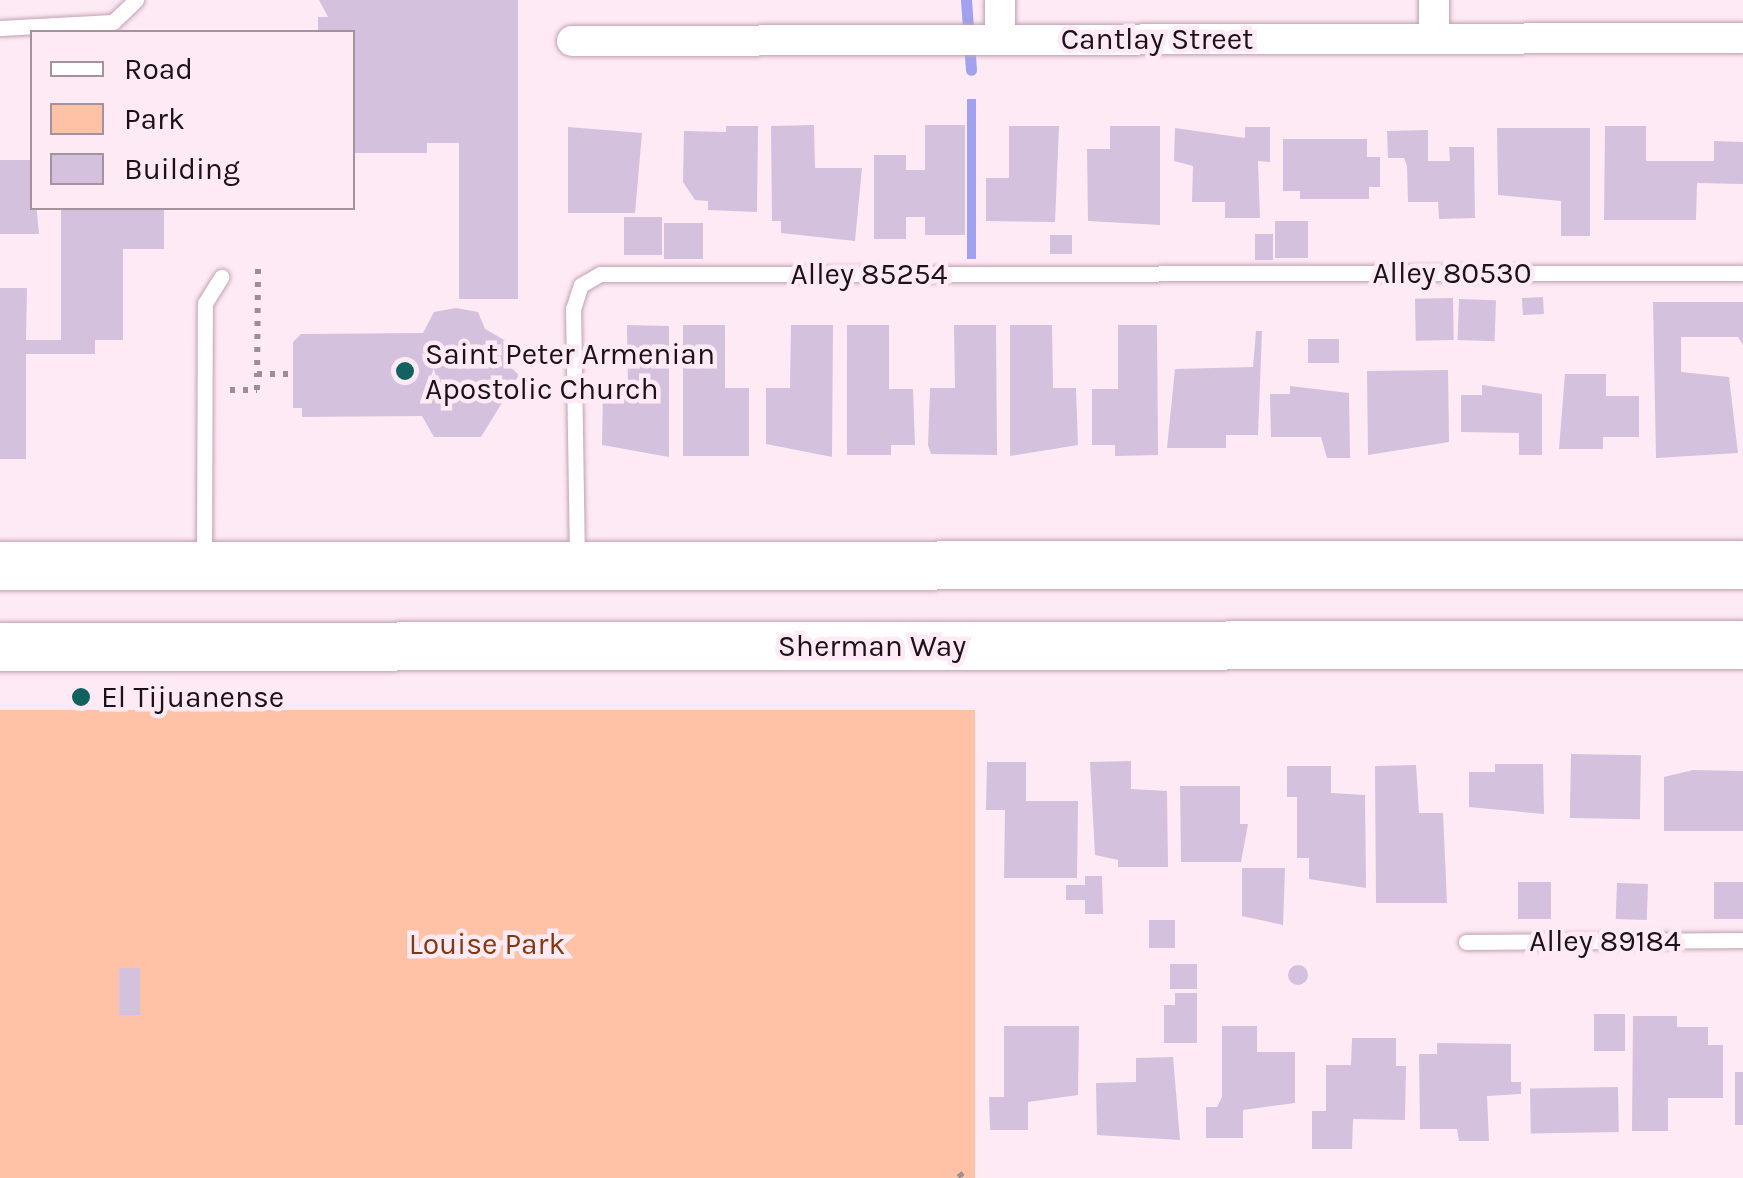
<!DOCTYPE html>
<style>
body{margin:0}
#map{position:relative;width:1743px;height:1178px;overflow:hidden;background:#feeaf4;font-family:Karla,sans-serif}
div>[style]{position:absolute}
.green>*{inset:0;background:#ffc2a6;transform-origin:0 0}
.water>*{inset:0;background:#a1a1ef;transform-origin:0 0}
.stream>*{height:11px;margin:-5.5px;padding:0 5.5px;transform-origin:5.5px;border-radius:5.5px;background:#a1a1ef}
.building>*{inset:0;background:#d3c1dd;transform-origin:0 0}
.round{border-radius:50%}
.path>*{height:6px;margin-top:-3px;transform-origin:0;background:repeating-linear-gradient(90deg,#9d8d95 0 5px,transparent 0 13px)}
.roads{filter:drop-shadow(0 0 2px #c0a1b2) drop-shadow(0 0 2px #c0a1b2)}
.lane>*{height:15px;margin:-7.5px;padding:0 7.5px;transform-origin:7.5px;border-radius:7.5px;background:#fff}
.street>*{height:30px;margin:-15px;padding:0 15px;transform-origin:15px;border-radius:15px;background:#fff}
.primary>*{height:48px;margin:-24px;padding:0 24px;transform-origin:24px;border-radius:24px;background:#fff}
.dots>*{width:28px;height:28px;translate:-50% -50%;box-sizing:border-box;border:5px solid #feeaf4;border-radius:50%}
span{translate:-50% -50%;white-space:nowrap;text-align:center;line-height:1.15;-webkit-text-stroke:9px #feeaf4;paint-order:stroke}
.street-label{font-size:30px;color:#1c1118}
.poi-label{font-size:30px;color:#1c1118}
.left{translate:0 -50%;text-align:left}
.park-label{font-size:30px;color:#82380e}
.legend{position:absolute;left:30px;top:30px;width:325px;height:180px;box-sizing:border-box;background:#feeaf4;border:2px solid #a4939c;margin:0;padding:12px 18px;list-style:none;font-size:30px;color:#1c1118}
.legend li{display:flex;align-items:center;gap:20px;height:50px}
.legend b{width:50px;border:2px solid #a4939c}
</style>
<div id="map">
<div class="green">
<div style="left:0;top:710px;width:975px;height:468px"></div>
</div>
<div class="water">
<div style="left:967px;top:99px;width:9px;height:160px"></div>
</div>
<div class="stream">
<div style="left:966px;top:0;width:70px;rotate:85.9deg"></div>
</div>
<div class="building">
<div style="clip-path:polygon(319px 0,518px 0,518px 299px,459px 299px,459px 143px,427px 143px,427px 153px,352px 153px,352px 32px,318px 32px,318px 17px,328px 17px)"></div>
<div style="clip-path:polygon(814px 125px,815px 168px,862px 168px,855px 241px,781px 233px,781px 221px,772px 221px,771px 126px)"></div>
<div style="clip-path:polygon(925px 125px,965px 125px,965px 235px,925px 235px,925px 217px,906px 217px,906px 239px,874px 239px,874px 155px,906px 155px,906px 170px,925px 170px)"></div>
<div style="clip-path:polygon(726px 126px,758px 126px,757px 212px,708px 210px,708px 201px,695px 200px,683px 182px,684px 131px,726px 132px)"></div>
<div style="clip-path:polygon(1009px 126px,1059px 126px,1055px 222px,986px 221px,986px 178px,1009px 178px)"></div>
<div style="clip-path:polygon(1110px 126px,1160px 126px,1160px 225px,1088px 221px,1087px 149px,1110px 149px)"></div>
<div style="clip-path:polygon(1605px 126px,1646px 126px,1646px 161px,1714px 161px,1714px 141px,1743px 142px,1743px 184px,1697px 183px,1696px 220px,1604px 220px)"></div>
<div style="clip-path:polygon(568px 127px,642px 133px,635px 213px,568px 213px)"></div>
<div style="clip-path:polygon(1245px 127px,1270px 127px,1270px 162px,1258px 161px,1260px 218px,1225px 218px,1225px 202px,1192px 202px,1193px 166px,1174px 161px,1175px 128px,1245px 138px)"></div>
<div style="clip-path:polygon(1497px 128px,1590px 128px,1590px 236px,1561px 236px,1561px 201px,1498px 195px)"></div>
<div style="clip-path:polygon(1428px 130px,1428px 161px,1450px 161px,1449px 147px,1474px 147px,1475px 218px,1439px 219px,1438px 202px,1408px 202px,1407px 166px,1404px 158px,1388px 158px,1387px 131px)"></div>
<div style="clip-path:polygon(1283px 139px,1367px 139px,1367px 157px,1380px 157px,1380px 187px,1369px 187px,1369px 199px,1300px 199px,1300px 191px,1283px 191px)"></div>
<div style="clip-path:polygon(0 160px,32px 160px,39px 234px,0 234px)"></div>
<div style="clip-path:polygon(61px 208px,164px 208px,164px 249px,123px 249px,123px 340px,95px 340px,95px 354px,26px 354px,26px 459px,0 459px,0 288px,27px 288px,26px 340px,61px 340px)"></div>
<div style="left:624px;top:217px;width:38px;height:38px"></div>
<div style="left:1275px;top:221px;width:33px;height:37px"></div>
<div style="left:664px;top:223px;width:39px;height:36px"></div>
<div style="left:1255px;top:234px;width:18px;height:26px"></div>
<div style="left:1072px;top:235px;width:19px;height:22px;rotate:90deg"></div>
<div style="left:1543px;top:297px;width:17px;height:21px;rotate:87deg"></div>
<div style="left:1453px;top:298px;width:42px;height:38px;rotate:89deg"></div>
<div style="left:1459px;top:299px;width:37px;height:41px;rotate:2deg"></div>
<div style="clip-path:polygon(1653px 302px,1743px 302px,1743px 345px,1738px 337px,1681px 337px,1681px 372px,1729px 377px,1738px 453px,1656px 458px)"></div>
<div style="clip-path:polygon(456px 308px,478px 312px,485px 329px,506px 341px,506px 363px,519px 375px,481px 437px,434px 437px,422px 416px,302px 417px,302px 408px,293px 408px,293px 342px,301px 334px,423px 333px,434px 312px)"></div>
<div style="clip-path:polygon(627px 325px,669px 326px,669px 457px,602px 445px,603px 389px,628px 389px)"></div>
<div style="clip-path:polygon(683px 325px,725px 325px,725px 388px,749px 388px,749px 456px,683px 456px)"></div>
<div style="clip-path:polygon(791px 325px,833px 325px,832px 457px,766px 444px,766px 388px,790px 388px)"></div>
<div style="clip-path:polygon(847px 325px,889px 325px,889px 389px,913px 389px,915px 445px,891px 445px,891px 455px,847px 455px)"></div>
<div style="clip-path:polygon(954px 325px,996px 325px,997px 455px,931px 454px,928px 445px,930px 388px,955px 388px)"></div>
<div style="clip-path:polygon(1010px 325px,1052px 325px,1053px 388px,1076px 388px,1078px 445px,1010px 456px)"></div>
<div style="clip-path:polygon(1118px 325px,1157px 325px,1158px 455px,1115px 456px,1115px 445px,1092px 445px,1092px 389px,1118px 389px)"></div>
<div style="clip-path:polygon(1256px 331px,1262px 331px,1258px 435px,1226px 435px,1226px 448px,1167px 448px,1175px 369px,1253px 367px)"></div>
<div style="left:1308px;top:339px;width:31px;height:24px"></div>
<div style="clip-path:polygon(1448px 370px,1449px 442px,1368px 455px,1367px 371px)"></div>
<div style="clip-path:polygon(1565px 374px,1606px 374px,1606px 396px,1639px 396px,1639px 437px,1603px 437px,1603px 449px,1559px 449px)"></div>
<div style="clip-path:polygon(1482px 385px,1542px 394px,1542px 455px,1519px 455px,1519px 433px,1461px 432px,1461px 395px,1482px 395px)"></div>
<div style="clip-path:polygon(1290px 386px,1349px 393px,1350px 458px,1327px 458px,1321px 437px,1271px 437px,1270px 394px,1290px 394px)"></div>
<div style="left:1571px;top:754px;width:70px;height:64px;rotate:1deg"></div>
<div style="clip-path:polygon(1131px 761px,1131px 789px,1167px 791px,1168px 867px,1118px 867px,1118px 860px,1095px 855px,1090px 762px)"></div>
<div style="clip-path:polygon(987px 762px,1026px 762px,1026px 801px,1078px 801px,1077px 878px,1004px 878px,1005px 810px,986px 810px)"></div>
<div style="clip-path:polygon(1495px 764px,1543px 764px,1544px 814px,1469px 807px,1469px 772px,1495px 772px)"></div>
<div style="clip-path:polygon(1416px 765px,1419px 813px,1443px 813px,1447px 903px,1376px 903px,1375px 766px)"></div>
<div style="clip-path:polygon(1287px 766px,1331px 766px,1331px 793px,1365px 795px,1366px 888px,1309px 879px,1309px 858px,1297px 858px,1297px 797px,1287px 797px)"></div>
<div style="clip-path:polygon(1693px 770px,1743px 771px,1743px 831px,1664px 831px,1664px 777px)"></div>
<div style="clip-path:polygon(1180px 786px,1240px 786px,1240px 824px,1248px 824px,1241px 862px,1181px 862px)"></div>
<div style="clip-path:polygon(1242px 868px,1285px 868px,1283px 925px,1242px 916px)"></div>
<div style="clip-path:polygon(1085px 876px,1102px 876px,1103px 914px,1085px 914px,1085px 900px,1066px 900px,1066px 885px,1085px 885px)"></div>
<div style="left:1551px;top:882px;width:37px;height:33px;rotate:90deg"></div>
<div style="left:1714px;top:882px;width:29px;height:37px"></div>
<div style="left:1617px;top:883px;width:31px;height:36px;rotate:2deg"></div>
<div style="left:1175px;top:920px;width:28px;height:26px;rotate:90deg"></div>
<div style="left:1170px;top:964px;width:27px;height:25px"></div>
<div class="round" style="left:1288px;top:965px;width:20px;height:20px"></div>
<div style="left:119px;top:968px;width:21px;height:47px"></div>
<div style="clip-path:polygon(1175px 993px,1197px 993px,1197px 1043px,1164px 1043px,1164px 1005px,1175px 1005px)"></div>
<div style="left:1594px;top:1014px;width:31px;height:37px"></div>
<div style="clip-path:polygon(1633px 1016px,1677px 1016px,1677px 1027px,1708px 1027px,1708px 1045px,1723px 1045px,1723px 1098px,1668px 1098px,1668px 1131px,1632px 1131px)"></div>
<div style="clip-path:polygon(1004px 1026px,1079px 1026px,1078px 1095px,1028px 1102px,1028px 1130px,990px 1130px,989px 1097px,1004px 1097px)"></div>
<div style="clip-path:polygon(1222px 1026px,1257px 1026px,1257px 1052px,1295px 1052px,1295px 1103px,1243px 1110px,1243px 1138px,1206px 1138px,1206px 1107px,1217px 1107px,1222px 1097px)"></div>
<div style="clip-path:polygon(1352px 1038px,1396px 1038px,1396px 1066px,1406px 1066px,1405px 1120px,1353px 1119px,1352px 1149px,1312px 1149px,1312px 1111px,1326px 1111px,1326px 1065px,1351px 1065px)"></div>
<div style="clip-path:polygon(1437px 1043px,1511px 1044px,1511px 1082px,1521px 1082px,1521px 1094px,1487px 1096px,1489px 1141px,1459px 1141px,1457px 1129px,1420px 1129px,1419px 1054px,1437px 1054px)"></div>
<div style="clip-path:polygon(1173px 1057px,1180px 1140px,1097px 1135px,1096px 1083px,1136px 1082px,1136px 1058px)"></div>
<div style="left:1735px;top:1072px;width:8px;height:53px"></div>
<div style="left:1618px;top:1087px;width:45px;height:88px;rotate:89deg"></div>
</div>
<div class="path">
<div style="left:258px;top:269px;width:105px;rotate:90.5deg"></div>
<div style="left:257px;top:374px;width:36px"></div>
<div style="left:230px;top:390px;width:27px"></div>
<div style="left:257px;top:390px;width:16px;rotate:-90deg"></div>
<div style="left:959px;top:1173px;width:6px;rotate:51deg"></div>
</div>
<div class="roads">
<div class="lane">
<div style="left:0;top:28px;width:113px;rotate:-3deg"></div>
<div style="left:113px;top:22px;width:32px;rotate:-44deg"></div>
<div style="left:577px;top:560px;width:251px;rotate:-90.9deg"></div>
<div style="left:573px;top:309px;width:25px;rotate:-72deg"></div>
<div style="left:581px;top:285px;width:22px;rotate:-30deg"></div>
<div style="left:600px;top:274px;width:1143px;rotate:-0.05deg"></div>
<div style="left:204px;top:562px;width:259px;rotate:-89.8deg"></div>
<div style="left:205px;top:303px;width:31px;rotate:-58deg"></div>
<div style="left:1466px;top:942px;width:277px;rotate:-0.4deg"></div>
</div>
<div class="street">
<div style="left:1000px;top:0;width:39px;rotate:90deg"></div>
<div style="left:1434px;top:0;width:38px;rotate:90deg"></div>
<div style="left:572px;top:41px;width:1171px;rotate:-0.15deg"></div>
</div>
<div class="primary">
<div style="left:0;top:566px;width:1743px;rotate:-0.03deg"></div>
<div style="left:0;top:647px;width:1743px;rotate:-0.07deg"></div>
</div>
</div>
<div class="dots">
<div style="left:405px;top:371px;background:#136260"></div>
<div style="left:81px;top:697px;background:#136260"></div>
</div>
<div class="street-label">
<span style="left:1157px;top:39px">Cantlay Street</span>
<span style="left:1452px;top:273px">Alley 80530</span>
<span style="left:869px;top:274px">Alley 85254</span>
<span style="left:872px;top:646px">Sherman Way</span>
<span style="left:1605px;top:941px">Alley 89184</span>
</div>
<div class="poi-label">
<span class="left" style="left:425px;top:371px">Saint Peter Armenian<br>Apostolic Church</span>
<span class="left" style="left:101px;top:697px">El Tijuanense</span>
</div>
<div class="park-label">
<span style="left:487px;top:944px">Louise Park</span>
</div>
<ul class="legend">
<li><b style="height:12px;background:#fff"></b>Road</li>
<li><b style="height:28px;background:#ffc2a6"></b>Park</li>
<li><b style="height:28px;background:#d3c1dd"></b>Building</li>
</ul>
</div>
